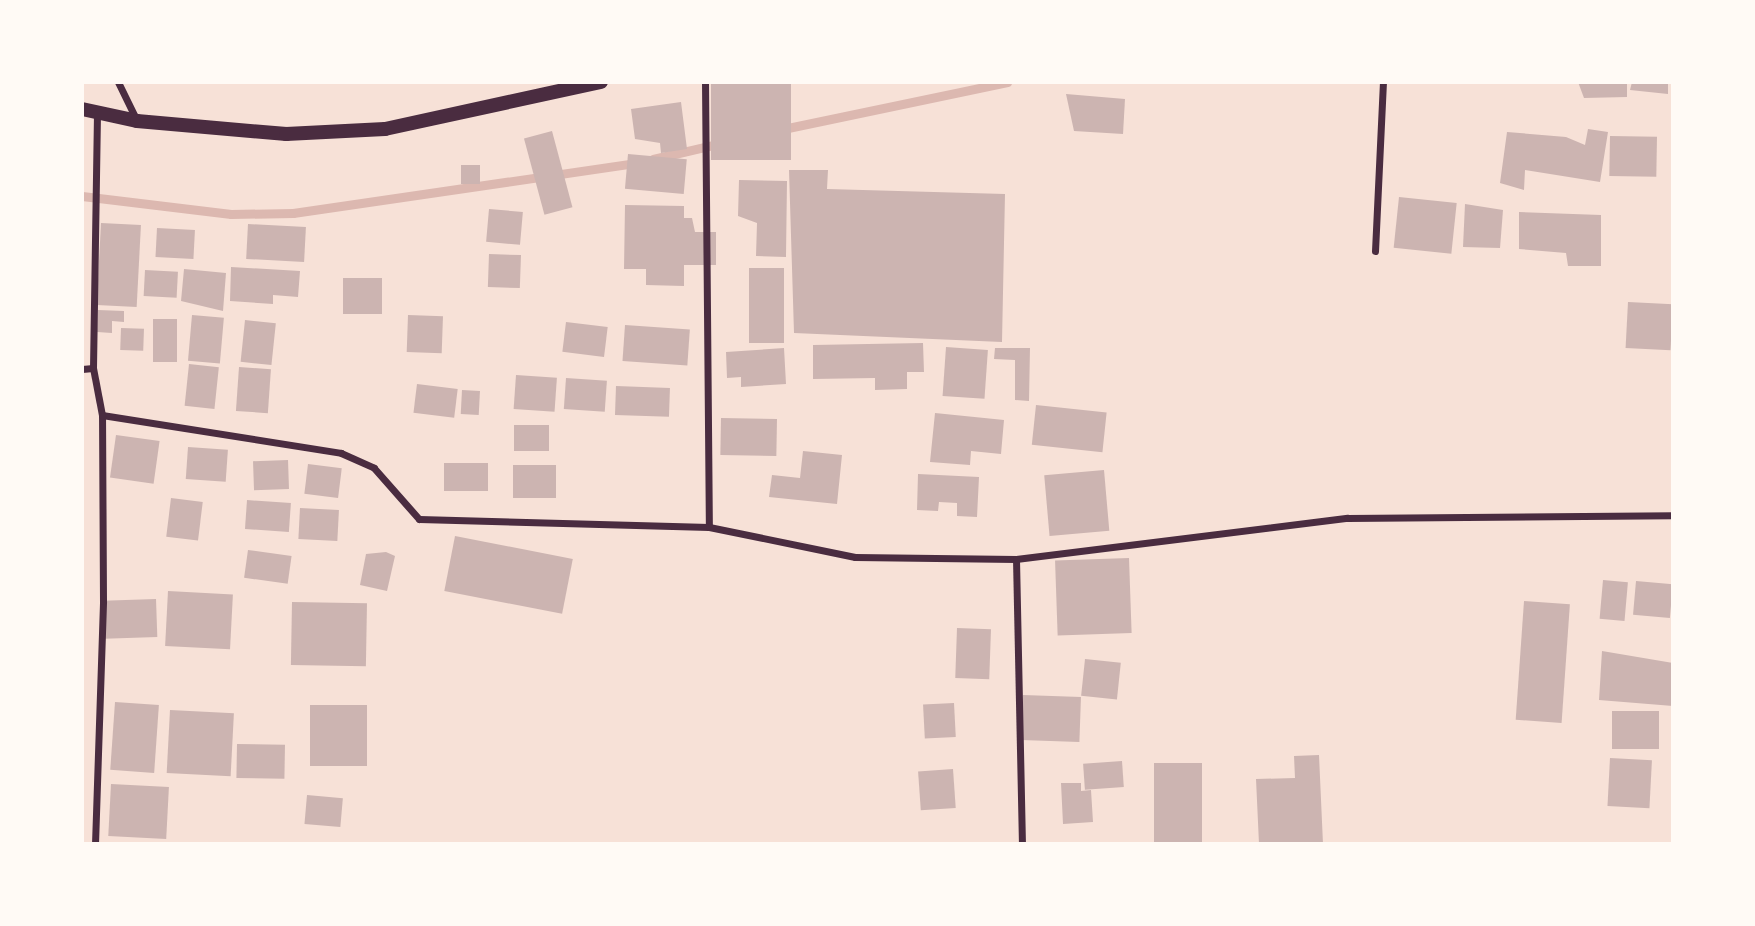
<!DOCTYPE html>
<style>
body{margin:0}
#map{position:relative;width:1755px;height:926px;overflow:hidden;background:#f7e1d7;font-family:Merriweather,serif}
div>[style]{position:absolute}
.stream>*{height:9px;margin:-4.5px;padding:0 4.5px;transform-origin:4.5px;border-radius:4.5px;background:#dcb8b0}
.building>*{inset:0;background:#ccb4b1;transform-origin:0 0}
.minor>*{height:7px;margin:-3.5px;padding:0 3.5px;transform-origin:3.5px;border-radius:3.5px;background:#4a2c40}
.secondary>*{height:14px;margin:-7px;padding:0 7px;transform-origin:7px;border-radius:7px;background:#4a2c40}
span{translate:-50% -50%;white-space:nowrap;text-align:center;line-height:1.15;-webkit-text-stroke:7px #fffaf5;paint-order:stroke}
.frame{position:absolute;inset:0;border:84px solid #fffaf5;pointer-events:none}
</style>
<div id="map">
<div class="stream">
<div style="left:783px;top:129px;width:229px;rotate:-11.8deg"></div>
<div style="left:653px;top:159px;width:71px;rotate:-13.1deg"></div>
<div style="left:82px;top:196px;width:150px;rotate:6.9deg"></div>
<div style="left:231px;top:214px;width:62px;rotate:-0.9deg"></div>
<div style="left:293px;top:213px;width:347px;rotate:-8.3deg"></div>
</div>
<div class="building">
<div style="left:711px;top:82px;width:80px;height:78px"></div>
<div style="clip-path:polygon(1578px 82px,1627px 82px,1627px 97px,1584px 98px)"></div>
<div style="clip-path:polygon(1632px 82px,1668px 82px,1668px 94px,1630px 90px)"></div>
<div style="clip-path:polygon(1066px 94px,1125px 99px,1123px 134px,1074px 131px)"></div>
<div style="clip-path:polygon(681px 102px,687px 149px,661px 153px,660px 143px,635px 139px,631px 109px)"></div>
<div style="clip-path:polygon(1588px 129px,1608px 132px,1600px 182px,1525px 170px,1524px 190px,1500px 183px,1507px 132px,1566px 137px,1585px 145px)"></div>
<div style="left:552px;top:131px;width:79px;height:29px;rotate:75deg"></div>
<div style="left:1610px;top:136px;width:47px;height:40px;rotate:1deg"></div>
<div style="left:628px;top:154px;width:59px;height:35px;rotate:5deg"></div>
<div style="left:461px;top:165px;width:19px;height:19px"></div>
<div style="clip-path:polygon(789px 170px,828px 170px,827px 189px,1005px 194px,1002px 342px,794px 333px)"></div>
<div style="clip-path:polygon(739px 180px,787px 181px,786px 257px,756px 256px,757px 223px,738px 216px)"></div>
<div style="left:1399px;top:197px;width:58px;height:51px;rotate:6deg"></div>
<div style="clip-path:polygon(1465px 204px,1503px 210px,1500px 248px,1463px 247px)"></div>
<div style="clip-path:polygon(625px 205px,684px 206px,684px 218px,692px 218px,695px 232px,716px 232px,716px 265px,684px 265px,684px 286px,646px 285px,646px 269px,624px 269px)"></div>
<div style="left:489px;top:209px;width:34px;height:33px;rotate:5deg"></div>
<div style="clip-path:polygon(1519px 212px,1601px 215px,1601px 266px,1568px 266px,1566px 253px,1519px 249px)"></div>
<div style="left:101px;top:223px;width:40px;height:82px;rotate:3deg"></div>
<div style="left:248px;top:224px;width:58px;height:35px;rotate:3deg"></div>
<div style="left:157px;top:228px;width:38px;height:29px;rotate:3deg"></div>
<div style="left:489px;top:254px;width:32px;height:33px;rotate:2deg"></div>
<div style="clip-path:polygon(231px 267px,300px 271px,298px 297px,273px 295px,273px 304px,230px 301px)"></div>
<div style="left:749px;top:268px;width:35px;height:75px"></div>
<div style="clip-path:polygon(184px 269px,226px 273px,223px 311px,181px 301px)"></div>
<div style="left:145px;top:270px;width:33px;height:26px;rotate:3deg"></div>
<div style="left:343px;top:278px;width:39px;height:36px"></div>
<div style="left:1628px;top:302px;width:45px;height:46px;rotate:3deg"></div>
<div style="clip-path:polygon(98px 310px,124px 311px,124px 322px,112px 321px,112px 333px,97px 332px)"></div>
<div style="left:192px;top:315px;width:32px;height:46px;rotate:5deg"></div>
<div style="left:408px;top:315px;width:35px;height:37px;rotate:2deg"></div>
<div style="left:153px;top:319px;width:24px;height:43px"></div>
<div style="left:245px;top:320px;width:31px;height:42px;rotate:6deg"></div>
<div style="left:566px;top:322px;width:42px;height:30px;rotate:7deg"></div>
<div style="left:625px;top:325px;width:65px;height:36px;rotate:4deg"></div>
<div style="left:121px;top:328px;width:23px;height:22px;rotate:2deg"></div>
<div style="clip-path:polygon(923px 343px,924px 372px,907px 372px,907px 389px,875px 390px,875px 378px,813px 379px,813px 345px)"></div>
<div style="left:946px;top:347px;width:42px;height:49px;rotate:4deg"></div>
<div style="clip-path:polygon(784px 348px,786px 384px,741px 387px,741px 377px,727px 378px,726px 352px)"></div>
<div style="clip-path:polygon(995px 348px,1030px 348px,1029px 401px,1015px 400px,1015px 360px,994px 359px)"></div>
<div style="left:189px;top:364px;width:30px;height:42px;rotate:6deg"></div>
<div style="left:239px;top:367px;width:32px;height:44px;rotate:4deg"></div>
<div style="left:516px;top:375px;width:41px;height:34px;rotate:4deg"></div>
<div style="left:566px;top:378px;width:41px;height:31px;rotate:4deg"></div>
<div style="left:417px;top:384px;width:41px;height:29px;rotate:7deg"></div>
<div style="left:616px;top:386px;width:54px;height:29px;rotate:2deg"></div>
<div style="left:462px;top:390px;width:18px;height:24px;rotate:3deg"></div>
<div style="left:1036px;top:405px;width:71px;height:40px;rotate:6deg"></div>
<div style="clip-path:polygon(935px 413px,1004px 420px,1001px 454px,971px 451px,970px 465px,930px 462px)"></div>
<div style="left:721px;top:418px;width:56px;height:37px;rotate:1deg"></div>
<div style="left:514px;top:425px;width:35px;height:26px"></div>
<div style="left:116px;top:435px;width:44px;height:43px;rotate:8deg"></div>
<div style="left:188px;top:447px;width:40px;height:32px;rotate:4deg"></div>
<div style="clip-path:polygon(803px 451px,842px 455px,837px 504px,769px 497px,772px 475px,800px 478px)"></div>
<div style="left:288px;top:460px;width:29px;height:35px;rotate:88deg"></div>
<div style="left:444px;top:463px;width:44px;height:28px"></div>
<div style="left:308px;top:464px;width:34px;height:30px;rotate:7deg"></div>
<div style="left:513px;top:465px;width:43px;height:33px"></div>
<div style="left:1104px;top:470px;width:61px;height:60px;rotate:85deg"></div>
<div style="clip-path:polygon(918px 474px,979px 477px,977px 517px,957px 516px,957px 503px,939px 502px,938px 511px,917px 510px)"></div>
<div style="left:171px;top:498px;width:32px;height:39px;rotate:7deg"></div>
<div style="left:247px;top:500px;width:44px;height:29px;rotate:4deg"></div>
<div style="left:300px;top:508px;width:39px;height:31px;rotate:3deg"></div>
<div style="left:455px;top:536px;width:120px;height:56px;rotate:11deg"></div>
<div style="left:248px;top:550px;width:44px;height:28px;rotate:8deg"></div>
<div style="clip-path:polygon(386px 552px,395px 556px,387px 591px,360px 585px,366px 554px)"></div>
<div style="left:1129px;top:558px;width:75px;height:74px;rotate:88deg"></div>
<div style="left:1603px;top:580px;width:25px;height:39px;rotate:5deg"></div>
<div style="left:1636px;top:581px;width:37px;height:34px;rotate:5deg"></div>
<div style="left:168px;top:591px;width:65px;height:55px;rotate:3deg"></div>
<div style="left:156px;top:599px;width:38px;height:53px;rotate:88deg"></div>
<div style="left:1524px;top:601px;width:46px;height:119px;rotate:4deg"></div>
<div style="left:292px;top:602px;width:75px;height:63px;rotate:1deg"></div>
<div style="left:957px;top:628px;width:34px;height:50px;rotate:2deg"></div>
<div style="clip-path:polygon(1602px 651px,1673px 663px,1673px 706px,1599px 700px)"></div>
<div style="left:1085px;top:659px;width:36px;height:37px;rotate:6deg"></div>
<div style="left:1023px;top:695px;width:58px;height:45px;rotate:2deg"></div>
<div style="left:115px;top:702px;width:44px;height:68px;rotate:4deg"></div>
<div style="left:954px;top:703px;width:34px;height:31px;rotate:87deg"></div>
<div style="left:310px;top:705px;width:57px;height:61px"></div>
<div style="left:170px;top:710px;width:64px;height:63px;rotate:3deg"></div>
<div style="left:1612px;top:711px;width:47px;height:38px"></div>
<div style="left:237px;top:744px;width:48px;height:34px;rotate:1deg"></div>
<div style="clip-path:polygon(1319px 755px,1323px 844px,1259px 844px,1256px 779px,1295px 778px,1294px 756px)"></div>
<div style="left:1610px;top:758px;width:42px;height:48px;rotate:3deg"></div>
<div style="left:1122px;top:761px;width:26px;height:39px;rotate:86deg"></div>
<div style="left:1154px;top:763px;width:48px;height:81px"></div>
<div style="left:953px;top:769px;width:39px;height:35px;rotate:86deg"></div>
<div style="clip-path:polygon(1061px 783px,1081px 783px,1081px 791px,1091px 790px,1093px 822px,1063px 824px)"></div>
<div style="left:111px;top:784px;width:58px;height:52px;rotate:3deg"></div>
<div style="left:307px;top:795px;width:36px;height:29px;rotate:5deg"></div>
</div>
<div class="minor">
<div style="left:118px;top:82px;width:43px;rotate:64deg"></div>
<div style="left:705px;top:82px;width:445px;rotate:89.5deg"></div>
<div style="left:1375px;top:251px;width:169px;rotate:-87.3deg"></div>
<div style="left:82px;top:369px;width:11px;rotate:-5deg"></div>
<div style="left:102px;top:415px;width:242px;rotate:9deg"></div>
<div style="left:341px;top:453px;width:36px;rotate:24deg"></div>
<div style="left:374px;top:468px;width:68px;rotate:48.6deg"></div>
<div style="left:419px;top:519px;width:290px;rotate:1.6deg"></div>
<div style="left:709px;top:527px;width:149px;rotate:11.6deg"></div>
<div style="left:855px;top:557px;width:161px;rotate:0.7deg"></div>
<div style="left:1016px;top:559px;width:334px;rotate:-7.1deg"></div>
<div style="left:1347px;top:518px;width:326px;rotate:-0.5deg"></div>
<div style="left:1016px;top:559px;width:285px;rotate:88.8deg"></div>
<div style="left:95px;top:844px;width:243px;rotate:-88.1deg"></div>
<div style="left:103px;top:601px;width:186px;rotate:-90.3deg"></div>
<div style="left:102px;top:415px;width:48px;rotate:-100.8deg"></div>
<div style="left:93px;top:368px;width:256px;rotate:-89.1deg"></div>
</div>
<div class="secondary">
<div style="left:82px;top:109px;width:56px;rotate:12.3deg"></div>
<div style="left:137px;top:121px;width:150px;rotate:5deg"></div>
<div style="left:286px;top:134px;width:99px;rotate:-2.9deg"></div>
<div style="left:385px;top:129px;width:221px;rotate:-12.3deg"></div>
</div>
<div class="frame"></div>
</div>
